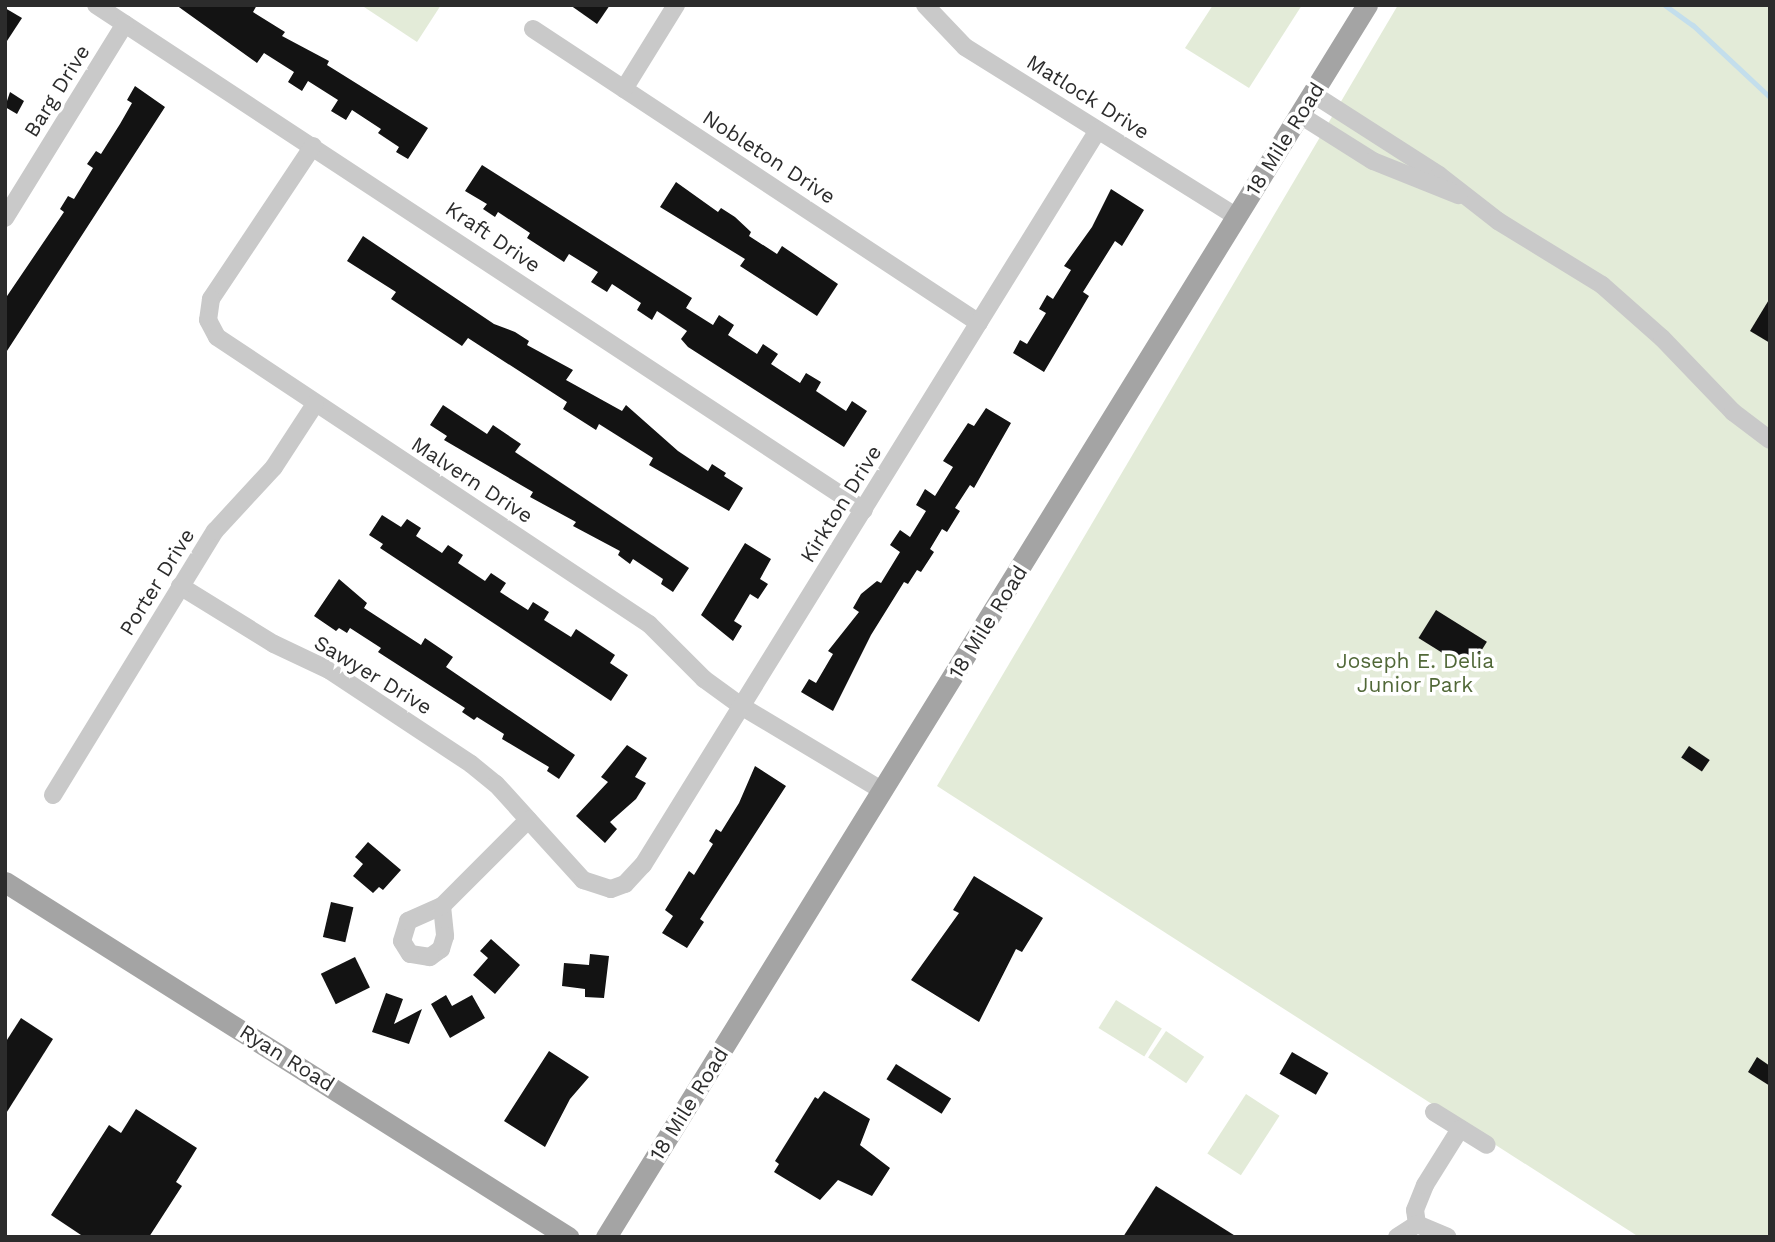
<!DOCTYPE html>
<style>
body{margin:0}
#map{position:relative;width:1775px;height:1242px;overflow:hidden;background:#fff;font-family:"Work Sans",sans-serif}
div>[style]{position:absolute}
.green>*{inset:0;background:#e3ebd8;transform-origin:0 0}
.stream>*{height:4.5px;margin:-2.25px;padding:0 2.25px;transform-origin:2.25px;border-radius:2.25px;background:#c3deec}
.building>*{inset:0;background:#131313;transform-origin:0 0}
.minor>*{height:18px;margin:-9px;padding:0 9px;transform-origin:9px;border-radius:9px;background:#c9c9c9}
.major>*{height:21px;margin:-10.5px;padding:0 10.5px;transform-origin:10.5px;border-radius:10.5px;background:#a4a4a4}
span{translate:-50% -50%;white-space:nowrap;text-align:center;line-height:1.15;-webkit-text-stroke:7px #fff;paint-order:stroke}
.street-label{font-size:21px;color:#2c2c2c}
.park-label{font-size:21px;color:#516838}
.frame{position:absolute;inset:0;border:7px solid #2c2c2c;pointer-events:none}
</style>
<div id="map">
<div class="green">
<div style="clip-path:polygon(361px 5px,441px 5px,417px 42px)"></div>
<div style="clip-path:polygon(1213px 5px,1302px 5px,1249px 88px,1185px 48px)"></div>
<div style="clip-path:polygon(1398px 5px,1770px 5px,1770px 1237px,1639px 1237px,937px 786px)"></div>
<div style="left:1116px;top:1000px;width:54px;height:33px;rotate:32deg"></div>
<div style="left:1166px;top:1031px;width:46px;height:32px;rotate:34deg"></div>
<div style="left:1246px;top:1094px;width:40px;height:71px;rotate:33deg"></div>
</div>
<div class="stream">
<div style="left:1665px;top:5px;width:34px;rotate:36deg"></div>
<div style="left:1693px;top:25px;width:105px;rotate:43.1deg"></div>
</div>
<div class="building">
<div style="clip-path:polygon(176px 5px,257px 5px,253px 12px,285px 32px,282px 36px,329px 61px,327px 65px,428px 128px,408px 159px,396px 152px,399px 147px,378px 133px,381px 129px,352px 110px,346px 120px,331px 111px,338px 100px,308px 81px,302px 91px,288px 82px,294px 72px,264px 53px,257px 63px)"></div>
<div style="clip-path:polygon(570px 5px,610px 5px,597px 24px)"></div>
<div style="clip-path:polygon(5px 8px,22px 18px,5px 44px)"></div>
<div style="clip-path:polygon(135px 86px,165px 107px,5px 354px,5px 299px,64px 212px,60px 209px,68px 196px,74px 199px,93px 168px,87px 164px,96px 151px,101px 154px,120px 124px,132px 103px,127px 100px)"></div>
<div style="clip-path:polygon(10px 92px,24px 101px,17px 114px,5px 107px)"></div>
<div style="clip-path:polygon(482px 165px,692px 298px,686px 308px,713px 325px,719px 315px,734px 325px,728px 335px,757px 354px,763px 344px,778px 354px,771px 364px,800px 383px,806px 373px,821px 382px,816px 391px,846px 411px,852px 401px,867px 411px,844px 447px,688px 347px,681px 339px,687px 331px,657px 311px,652px 320px,637px 310px,641px 303px,612px 284px,607px 292px,591px 282px,598px 272px,569px 254px,564px 262px,527px 238px,530px 233px,498px 212px,495px 217px,483px 209px,487px 204px,465px 191px)"></div>
<div style="clip-path:polygon(676px 182px,718px 212px,721px 208px,735px 217px,751px 232px,749px 236px,777px 254px,782px 246px,838px 284px,817px 316px,740px 266px,745px 259px,660px 207px)"></div>
<div style="clip-path:polygon(1111px 189px,1144px 210px,1122px 246px,1115px 241px,1083px 292px,1089px 296px,1044px 372px,1013px 353px,1020px 340px,1027px 344px,1046px 313px,1039px 309px,1047px 295px,1053px 299px,1071px 270px,1064px 266px,1092px 227px)"></div>
<div style="clip-path:polygon(363px 236px,494px 324px,515px 332px,529px 341px,527px 345px,573px 370px,566px 380px,622px 411px,626px 405px,678px 451px,708px 471px,712px 464px,726px 473px,724px 476px,743px 488px,729px 511px,649px 465px,653px 458px,599px 424px,596px 430px,563px 409px,567px 402px,468px 338px,462px 346px,391px 299px,396px 292px,347px 261px)"></div>
<div style="clip-path:polygon(1770px 298px,1770px 343px,1750px 331px)"></div>
<div style="clip-path:polygon(443px 405px,487px 434px,493px 425px,521px 444px,515px 452px,689px 568px,673px 592px,661px 584px,663px 579px,633px 559px,630px 564px,618px 555px,620px 551px,573px 526px,576px 522px,530px 497px,533px 492px,444px 440px,447px 436px,430px 425px)"></div>
<div style="clip-path:polygon(986px 408px,1011px 423px,974px 488px,970px 485px,955px 508px,960px 511px,947px 532px,942px 529px,930px 549px,934px 552px,921px 572px,917px 570px,908px 584px,904px 582px,871px 635px,833px 711px,801px 692px,809px 679px,816px 683px,833px 654px,828px 651px,859px 612px,853px 608px,861px 594px,877px 581px,881px 583px,900px 552px,890px 545px,900px 530px,910px 537px,926px 511px,916px 505px,925px 489px,935px 496px,953px 467px,943px 461px,968px 423px,974px 426px)"></div>
<div style="clip-path:polygon(382px 515px,401px 527px,407px 519px,421px 528px,416px 536px,442px 553px,448px 545px,463px 555px,458px 563px,485px 581px,491px 573px,506px 583px,500px 592px,528px 610px,533px 602px,549px 612px,544px 620px,571px 637px,576px 629px,615px 655px,610px 663px,628px 675px,611px 701px,380px 548px,383px 544px,369px 535px)"></div>
<div style="clip-path:polygon(745px 543px,771px 559px,760px 579px,768px 584px,758px 599px,750px 594px,734px 621px,742px 626px,733px 641px,701px 615px)"></div>
<div style="clip-path:polygon(339px 579px,367px 603px,364px 608px,421px 645px,425px 638px,453px 657px,446px 667px,575px 755px,559px 779px,547px 771px,549px 767px,502px 739px,504px 734px,477px 717px,474px 720px,462px 712px,465px 708px,378px 652px,381px 648px,350px 628px,347px 633px,339px 628px,336px 631px,314px 616px)"></div>
<div style="left:1436px;top:610px;width:60px;height:33px;rotate:32deg"></div>
<div style="clip-path:polygon(627px 745px,647px 758px,635px 777px,646px 783px,636px 799px,610px 822px,617px 829px,605px 843px,576px 816px,608px 782px,601px 777px)"></div>
<div style="left:1689px;top:746px;width:25px;height:14px;rotate:34deg"></div>
<div style="clip-path:polygon(755px 766px,786px 786px,700px 919px,704px 922px,687px 948px,662px 933px,673px 916px,665px 910px,689px 871px,694px 875px,713px 844px,709px 841px,716px 829px,721px 832px,739px 803px)"></div>
<div style="clip-path:polygon(368px 842px,401px 870px,383px 890px,379px 887px,373px 893px,353px 876px,363px 864px,355px 857px)"></div>
<div style="clip-path:polygon(974px 876px,1043px 918px,1022px 952px,1016px 949px,979px 1022px,911px 980px,959px 913px,953px 910px)"></div>
<div style="left:331px;top:902px;width:23px;height:36px;rotate:13deg"></div>
<div style="clip-path:polygon(491px 939px,520px 965px,495px 994px,473px 975px,488px 958px,480px 951px)"></div>
<div style="clip-path:polygon(590px 954px,609px 956px,604px 998px,585px 997px,585px 989px,562px 986px,564px 963px,589px 965px)"></div>
<div style="left:355px;top:957px;width:34px;height:38px;rotate:64deg"></div>
<div style="clip-path:polygon(386px 993px,403px 999px,394px 1024px,422px 1009px,409px 1044px,372px 1032px)"></div>
<div style="clip-path:polygon(446px 995px,452px 1006px,472px 995px,485px 1018px,450px 1038px,431px 1004px)"></div>
<div style="clip-path:polygon(21px 1018px,53px 1039px,5px 1115px,5px 1043px)"></div>
<div style="clip-path:polygon(549px 1051px,589px 1077px,570px 1099px,545px 1147px,504px 1121px)"></div>
<div style="left:1292px;top:1052px;width:42px;height:25px;rotate:30deg"></div>
<div style="clip-path:polygon(1757px 1057px,1770px 1066px,1770px 1086px,1748px 1072px)"></div>
<div style="left:896px;top:1064px;width:65px;height:18px;rotate:32deg"></div>
<div style="clip-path:polygon(824px 1091px,870px 1119px,860px 1145px,890px 1168px,872px 1196px,838px 1180px,820px 1200px,774px 1172px,779px 1164px,775px 1161px,815px 1097px,818px 1099px)"></div>
<div style="clip-path:polygon(136px 1109px,197px 1148px,176px 1182px,182px 1186px,149px 1237px,84px 1237px,51px 1215px,109px 1125px,121px 1133px)"></div>
<div style="clip-path:polygon(1156px 1186px,1237px 1237px,1123px 1237px)"></div>
</div>
<div class="minor">
<div style="left:96px;top:5px;width:919px;rotate:33.33deg"></div>
<div style="left:925px;top:5px;width:58px;rotate:46.4deg"></div>
<div style="left:965px;top:47px;width:321px;rotate:32deg"></div>
<div style="left:533px;top:29px;width:534px;rotate:33.39deg"></div>
<div style="left:624px;top:89px;width:99px;rotate:-58.2deg"></div>
<div style="left:1313px;top:94px;width:150px;rotate:32.7deg"></div>
<div style="left:1439px;top:175px;width:75px;rotate:37.9deg"></div>
<div style="left:1498px;top:221px;width:122px;rotate:31.6deg"></div>
<div style="left:1602px;top:285px;width:80px;rotate:41.5deg"></div>
<div style="left:1662px;top:338px;width:103px;rotate:46.2deg"></div>
<div style="left:1733px;top:412px;width:46px;rotate:37.1deg"></div>
<div style="left:1300px;top:115px;width:86px;rotate:32.2deg"></div>
<div style="left:1373px;top:161px;width:92px;rotate:21.8deg"></div>
<div style="left:313px;top:146px;width:184px;rotate:123.7deg"></div>
<div style="left:211px;top:299px;width:21px;rotate:98deg"></div>
<div style="left:208px;top:320px;width:19px;rotate:62deg"></div>
<div style="left:217px;top:337px;width:519px;rotate:33.6deg"></div>
<div style="left:649px;top:624px;width:78px;rotate:45deg"></div>
<div style="left:704px;top:679px;width:46px;rotate:36.1deg"></div>
<div style="left:741px;top:706px;width:165px;rotate:30.9deg"></div>
<div style="left:5px;top:218px;width:228px;rotate:-58.3deg"></div>
<div style="left:180px;top:586px;width:110px;rotate:31.7deg"></div>
<div style="left:274px;top:644px;width:61px;rotate:25.3deg"></div>
<div style="left:329px;top:670px;width:170px;rotate:33.5deg"></div>
<div style="left:471px;top:764px;width:32px;rotate:39deg"></div>
<div style="left:496px;top:784px;width:130px;rotate:47.8deg"></div>
<div style="left:583px;top:880px;width:29px;rotate:18deg"></div>
<div style="left:611px;top:889px;width:15px;rotate:-20deg"></div>
<div style="left:625px;top:884px;width:26px;rotate:-47deg"></div>
<div style="left:643px;top:865px;width:864px;rotate:-58.24deg"></div>
<div style="left:53px;top:795px;width:310px;rotate:-58.5deg"></div>
<div style="left:215px;top:531px;width:87px;rotate:-47.3deg"></div>
<div style="left:274px;top:467px;width:75px;rotate:-56.9deg"></div>
<div style="left:442px;top:906px;width:30px;rotate:84deg"></div>
<div style="left:445px;top:936px;width:14px;rotate:107deg"></div>
<div style="left:441px;top:949px;width:14px;rotate:144deg"></div>
<div style="left:430px;top:957px;width:20px;rotate:-171deg"></div>
<div style="left:410px;top:954px;width:15px;rotate:-122deg"></div>
<div style="left:402px;top:941px;width:21px;rotate:-73deg"></div>
<div style="left:408px;top:921px;width:37px;rotate:-24deg"></div>
<div style="left:442px;top:906px;width:122px;rotate:-45deg"></div>
<div style="left:1434px;top:1112px;width:62px;rotate:31.9deg"></div>
<div style="left:1417px;top:1224px;width:14px;rotate:-98deg"></div>
<div style="left:1415px;top:1210px;width:27px;rotate:-68deg"></div>
<div style="left:1425px;top:1185px;width:66px;rotate:-58deg"></div>
<div style="left:1397px;top:1237px;width:24px;rotate:-33deg"></div>
<div style="left:1417px;top:1224px;width:33px;rotate:23deg"></div>
</div>
<div class="major">
<div style="left:5px;top:882px;width:666px;rotate:32.23deg"></div>
<div style="left:606px;top:1237px;width:1448px;rotate:-58.3deg"></div>
</div>
<div class="street-label">
<span style="left:57px;top:91px;rotate:-58deg">Barg Drive</span>
<span style="left:1088px;top:97px;rotate:32deg">Matlock Drive</span>
<span style="left:1285px;top:139px;rotate:-58deg">18 Mile Road</span>
<span style="left:769px;top:157px;rotate:33deg">Nobleton Drive</span>
<span style="left:493px;top:237px;rotate:34deg">Kraft Drive</span>
<span style="left:472px;top:480px;rotate:33deg">Malvern Drive</span>
<span style="left:841px;top:504px;rotate:-58deg">Kirkton Drive</span>
<span style="left:157px;top:582px;rotate:-58deg">Porter Drive</span>
<span style="left:988px;top:622px;rotate:-58deg">18 Mile Road</span>
<span style="left:373px;top:675px;rotate:31deg">Sawyer Drive</span>
<span style="left:287px;top:1058px;rotate:32deg">Ryan Road</span>
<span style="left:689px;top:1104px;rotate:-58deg">18 Mile Road</span>
</div>
<div class="park-label">
<span style="left:1415px;top:673px">Joseph E. Delia<br>Junior Park</span>
</div>
<div class="frame"></div>
</div>
